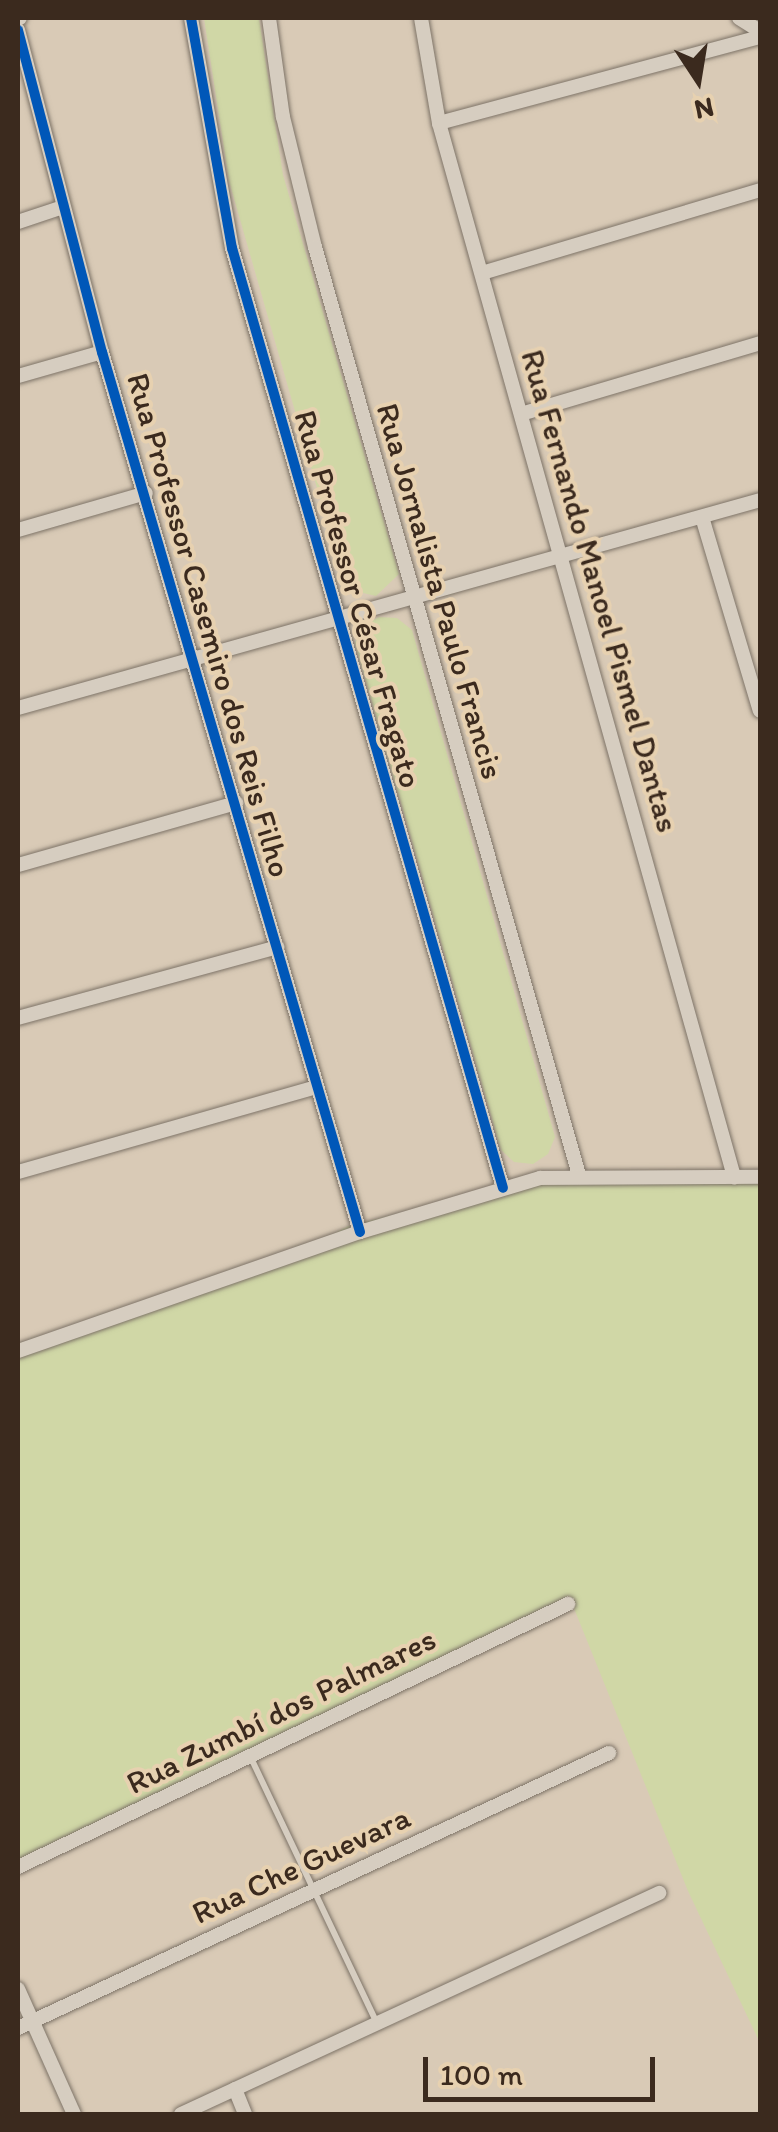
<!DOCTYPE html>
<meta charset="utf-8">
<style>
body{margin:0}
#map{position:relative;width:778px;height:2132px;overflow:hidden;background:#d9cab6;font-family:Itim,sans-serif}
div>[style]{position:absolute}
.green>*{inset:0;background:#d0d7a6}
.roads{filter:drop-shadow(0 0 2px #7d7367) drop-shadow(0 0 2px #7d7367)}
.service>*{height:6px;margin:-3px;padding:0 3px;transform-origin:3px;border-radius:3px;background:#d6cdc0}
.minor>*{height:14px;margin:-7px;padding:0 7px;transform-origin:7px;border-radius:7px;background:#d6cdc0}
.cycleway>*{height:10px;margin:-5px;padding:0 5px;transform-origin:5px;border-radius:5px;background:#0057b8}
span{translate:-50% -50%;white-space:nowrap;text-align:center;line-height:1.15;-webkit-text-stroke:8px #e7d1b0;paint-order:stroke}
.street-label{font-size:32px;color:#3b2a1e}
.frame{position:absolute;inset:0;border:20px solid #3b2a1e;pointer-events:none}
.north{position:absolute;left:648px;top:30px;width:100px;height:100px;-webkit-text-stroke:8px #e7d1b0;paint-order:stroke;rotate:168deg;font-size:28px;font-weight:700;line-height:40px;text-align:center;color:#3b2a1e}
.north::after{content:'';display:block;margin:auto;width:35px;height:45px;background:#3b2a1e;clip-path:polygon(50% 0,100% 100%,50% 72%,0 100%)}
.scale{position:absolute;left:423px;top:2057px;width:232px;height:45px;box-sizing:border-box;border:5px solid #3b2a1e;border-top:0;padding-left:12px;font-size:30px;line-height:35px;white-space:nowrap;color:#3b2a1e;-webkit-text-stroke:8px #e7d1b0;paint-order:stroke}
</style>
<div id="map">
<div class="green">
<div style="clip-path:polygon(204px 18px,259px 18px,283px 175px,399px 574px,376px 596px,346px 589px,229px 181px)"></div>
<div style="clip-path:polygon(379px 617px,397px 618px,412px 630px,555px 1137px,548px 1154px,533px 1164px,514px 1162px,501px 1150px,355px 643px,363px 626px)"></div>
<div style="clip-path:polygon(760px 1177px,760px 2043px,688px 1891px,569px 1596px,18px 1865px,18px 1351px,314px 1244px,348px 1226px,540px 1178px)"></div>
</div>
<div class="roads">
<div class="service">
<div style="left:251px;top:1758px;width:293px;rotate:64.6deg"></div>
</div>
<div class="minor">
<div style="left:191px;top:18px;width:234px;rotate:79.9deg"></div>
<div style="left:232px;top:248px;width:978px;rotate:73.92deg"></div>
<div style="left:269px;top:18px;width:100px;rotate:82deg"></div>
<div style="left:283px;top:117px;width:134px;rotate:76.2deg"></div>
<div style="left:315px;top:247px;width:965px;rotate:74.12deg"></div>
<div style="left:421px;top:18px;width:107px;rotate:80.3deg"></div>
<div style="left:439px;top:123px;width:1095px;rotate:74.36deg"></div>
<div style="left:739px;top:18px;width:25px;rotate:32deg"></div>
<div style="left:18px;top:19px;width:2px;rotate:-27deg"></div>
<div style="left:18px;top:30px;width:333px;rotate:75.4deg"></div>
<div style="left:102px;top:352px;width:917px;rotate:73.66deg"></div>
<div style="left:439px;top:123px;width:332px;rotate:-15deg"></div>
<div style="left:18px;top:222px;width:47px;rotate:-18.4deg"></div>
<div style="left:482px;top:273px;width:290px;rotate:-16.6deg"></div>
<div style="left:18px;top:376px;width:87px;rotate:-15.9deg"></div>
<div style="left:521px;top:414px;width:249px;rotate:-16.5deg"></div>
<div style="left:702px;top:517px;width:202px;rotate:73.4deg"></div>
<div style="left:18px;top:530px;width:133px;rotate:-16.1deg"></div>
<div style="left:18px;top:708px;width:771px;rotate:-15.66deg"></div>
<div style="left:18px;top:865px;width:227px;rotate:-15.9deg"></div>
<div style="left:18px;top:1018px;width:269px;rotate:-15.3deg"></div>
<div style="left:18px;top:1172px;width:307px;rotate:-15.9deg"></div>
<div style="left:18px;top:1351px;width:362px;rotate:-19.2deg"></div>
<div style="left:360px;top:1232px;width:188px;rotate:-16.7deg"></div>
<div style="left:540px;top:1178px;width:220px;rotate:-0.3deg"></div>
<div style="left:18px;top:1867px;width:610px;rotate:-25.56deg"></div>
<div style="left:18px;top:1989px;width:137px;rotate:65.9deg"></div>
<div style="left:18px;top:2028px;width:652px;rotate:-24.95deg"></div>
<div style="left:235px;top:2089px;width:27px;rotate:68deg"></div>
<div style="left:181px;top:2114px;width:527px;rotate:-24.81deg"></div>
</div>
</div>
<div class="cycleway">
<div style="left:191px;top:18px;width:234px;rotate:79.9deg"></div>
<div style="left:232px;top:248px;width:978px;rotate:73.92deg"></div>
<div style="left:18px;top:30px;width:333px;rotate:75.4deg"></div>
<div style="left:102px;top:352px;width:917px;rotate:73.66deg"></div>
</div>
<div class="street-label">
<span style="left:440px;top:591px;rotate:74deg">Rua Jornalista Paulo Francis</span>
<span style="left:600px;top:591px;rotate:74deg">Rua Fernando Manoel Pismel Dantas</span>
<span style="left:358px;top:599px;rotate:74deg">Rua Professor César Fragato</span>
<span style="left:209px;top:625px;rotate:74deg">Rua Professor Casemiro dos Reis Filho</span>
<span style="left:281px;top:1711px;rotate:-26deg">Rua Zumbí dos Palmares</span>
<span style="left:301px;top:1865px;rotate:-25deg">Rua Che Guevara</span>
</div>
<div class="frame"></div>
<div class="north">N</div>
<div class="scale">100 m</div>
</div>
